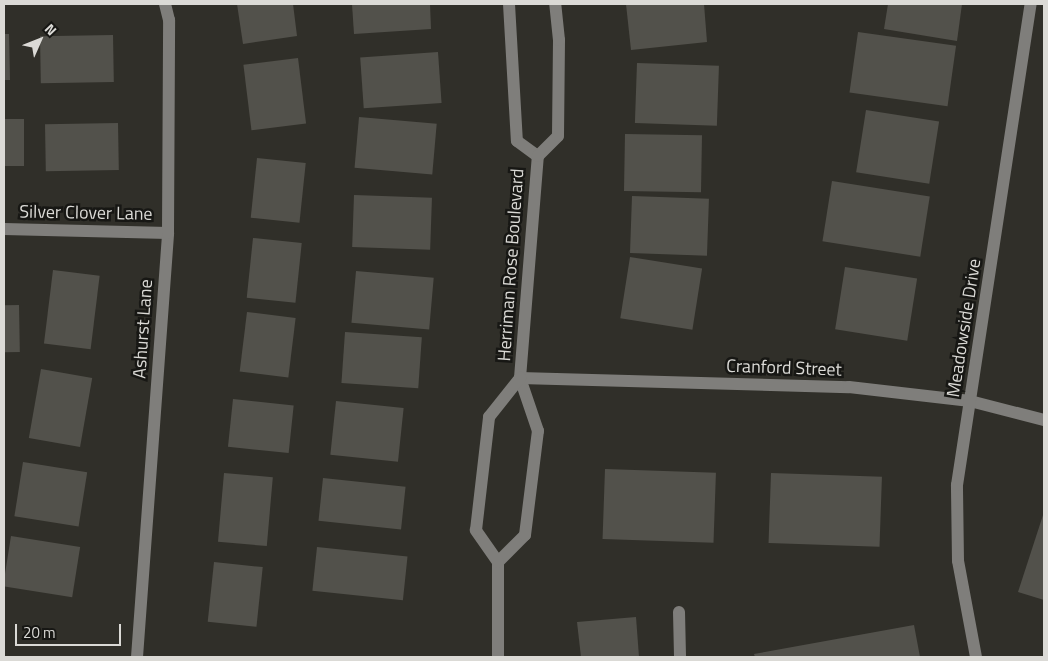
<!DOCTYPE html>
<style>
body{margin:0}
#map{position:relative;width:1048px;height:661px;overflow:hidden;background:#302f29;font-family:"Titillium Web",sans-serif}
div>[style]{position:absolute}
.building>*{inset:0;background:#52514b;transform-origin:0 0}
.minor>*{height:12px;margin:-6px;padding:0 6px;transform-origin:6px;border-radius:6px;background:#7f7e7b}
span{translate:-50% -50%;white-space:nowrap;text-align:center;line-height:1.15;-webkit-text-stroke:5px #171714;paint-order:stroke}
.street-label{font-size:18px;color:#dbdad6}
.frame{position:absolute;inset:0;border:5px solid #dbdad6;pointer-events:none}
.north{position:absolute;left:15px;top:15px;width:50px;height:50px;-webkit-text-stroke:4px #171714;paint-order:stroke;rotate:46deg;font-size:14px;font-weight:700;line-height:20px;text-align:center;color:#dbdad6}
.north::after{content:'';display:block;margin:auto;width:18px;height:22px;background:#dbdad6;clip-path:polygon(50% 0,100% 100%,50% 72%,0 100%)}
.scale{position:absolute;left:15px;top:624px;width:106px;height:22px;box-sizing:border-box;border:2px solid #dbdad6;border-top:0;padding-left:6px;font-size:15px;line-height:18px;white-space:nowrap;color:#dbdad6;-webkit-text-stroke:4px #171714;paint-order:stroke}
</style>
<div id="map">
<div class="building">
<div style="clip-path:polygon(237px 4px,293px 4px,297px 36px,243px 44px)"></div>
<div style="clip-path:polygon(352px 4px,430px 4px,431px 29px,354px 34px)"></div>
<div style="clip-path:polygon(626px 4px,704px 4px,707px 42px,631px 50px)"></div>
<div style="clip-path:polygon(888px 4px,962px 4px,957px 41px,884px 29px)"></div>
<div style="left:858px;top:32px;width:99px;height:61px;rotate:8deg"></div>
<div style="clip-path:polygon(4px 34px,9px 34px,10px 80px,4px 80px)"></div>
<div style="left:113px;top:35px;width:47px;height:73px;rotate:89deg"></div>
<div style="left:438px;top:52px;width:51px;height:78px;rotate:86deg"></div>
<div style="left:298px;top:58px;width:66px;height:55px;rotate:83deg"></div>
<div style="left:637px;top:63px;width:82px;height:60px;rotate:2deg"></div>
<div style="left:866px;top:110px;width:74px;height:63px;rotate:9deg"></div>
<div style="left:359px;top:117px;width:78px;height:51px;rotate:5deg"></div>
<div style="left:4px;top:119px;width:20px;height:47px"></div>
<div style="left:118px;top:123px;width:47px;height:73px;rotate:89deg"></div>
<div style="left:625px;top:134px;width:77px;height:57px;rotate:1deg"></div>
<div style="left:257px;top:158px;width:49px;height:60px;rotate:6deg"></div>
<div style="left:832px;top:181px;width:99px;height:61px;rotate:9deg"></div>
<div style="left:354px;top:195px;width:78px;height:52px;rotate:2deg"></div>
<div style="left:632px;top:196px;width:77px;height:57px;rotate:2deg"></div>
<div style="left:253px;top:238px;width:49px;height:60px;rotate:6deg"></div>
<div style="left:630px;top:257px;width:73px;height:62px;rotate:9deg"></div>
<div style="left:845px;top:267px;width:73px;height:63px;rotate:9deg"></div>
<div style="left:53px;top:270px;width:47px;height:74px;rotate:7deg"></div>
<div style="left:356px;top:271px;width:78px;height:52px;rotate:5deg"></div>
<div style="left:19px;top:305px;width:47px;height:15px;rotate:89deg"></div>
<div style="left:247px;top:312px;width:49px;height:60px;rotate:7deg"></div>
<div style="left:345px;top:332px;width:77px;height:51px;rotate:4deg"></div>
<div style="left:41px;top:369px;width:52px;height:70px;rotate:10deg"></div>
<div style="left:233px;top:399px;width:61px;height:48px;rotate:6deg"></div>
<div style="left:336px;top:401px;width:68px;height:54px;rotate:6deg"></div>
<div style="left:23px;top:462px;width:65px;height:55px;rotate:9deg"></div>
<div style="left:605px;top:469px;width:111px;height:70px;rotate:2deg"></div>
<div style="left:224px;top:473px;width:49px;height:69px;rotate:5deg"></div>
<div style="left:771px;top:473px;width:111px;height:70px;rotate:2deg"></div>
<div style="left:323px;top:478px;width:83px;height:43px;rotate:6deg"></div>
<div style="clip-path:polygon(1044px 512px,1044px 600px,1018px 592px)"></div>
<div style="left:11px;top:536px;width:70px;height:51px;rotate:9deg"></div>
<div style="left:317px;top:547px;width:91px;height:44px;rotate:6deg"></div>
<div style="left:214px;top:562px;width:49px;height:60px;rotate:6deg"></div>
<div style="clip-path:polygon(636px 617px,639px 657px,581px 657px,577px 622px)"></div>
<div style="clip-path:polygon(914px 625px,920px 657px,755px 657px,754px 654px)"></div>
</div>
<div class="minor">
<div style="left:509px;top:4px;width:137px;rotate:86.7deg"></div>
<div style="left:517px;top:141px;width:26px;rotate:36deg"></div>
<div style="left:4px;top:229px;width:164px;rotate:1.4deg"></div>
<div style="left:520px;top:378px;width:329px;rotate:1.6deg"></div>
<div style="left:849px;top:387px;width:122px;rotate:6.6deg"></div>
<div style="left:970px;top:401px;width:76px;rotate:14.4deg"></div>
<div style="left:498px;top:562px;width:38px;rotate:-45deg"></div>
<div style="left:525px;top:535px;width:105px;rotate:-82.9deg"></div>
<div style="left:538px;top:431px;width:56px;rotate:-108.8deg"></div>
<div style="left:520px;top:378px;width:223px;rotate:-85.4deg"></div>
<div style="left:538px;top:156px;width:28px;rotate:-45deg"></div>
<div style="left:558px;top:136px;width:96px;rotate:-89.4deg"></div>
<div style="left:559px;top:40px;width:36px;rotate:-96deg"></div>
<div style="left:679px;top:612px;width:45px;rotate:88.7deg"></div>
<div style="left:137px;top:657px;width:425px;rotate:-85.8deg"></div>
<div style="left:168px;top:233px;width:213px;rotate:-89.7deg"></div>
<div style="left:169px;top:20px;width:16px;rotate:-104deg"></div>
<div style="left:498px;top:657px;width:95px;rotate:-90deg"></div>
<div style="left:498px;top:562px;width:39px;rotate:-125deg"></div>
<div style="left:476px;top:530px;width:114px;rotate:-83.4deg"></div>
<div style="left:489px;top:417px;width:50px;rotate:-51.5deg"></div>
<div style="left:976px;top:657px;width:98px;rotate:-100.6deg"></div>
<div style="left:958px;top:561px;width:76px;rotate:-90.8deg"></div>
<div style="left:957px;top:485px;width:487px;rotate:-81.3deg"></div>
</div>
<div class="street-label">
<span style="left:86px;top:213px;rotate:1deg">Silver Clover Lane</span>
<span style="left:511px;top:265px;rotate:-86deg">Herriman Rose Boulevard</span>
<span style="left:964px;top:328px;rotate:-81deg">Meadowside Drive</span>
<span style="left:143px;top:329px;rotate:-86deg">Ashurst Lane</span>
<span style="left:784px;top:368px;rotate:2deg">Cranford Street</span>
</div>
<div class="frame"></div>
<div class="north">N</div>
<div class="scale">20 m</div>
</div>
